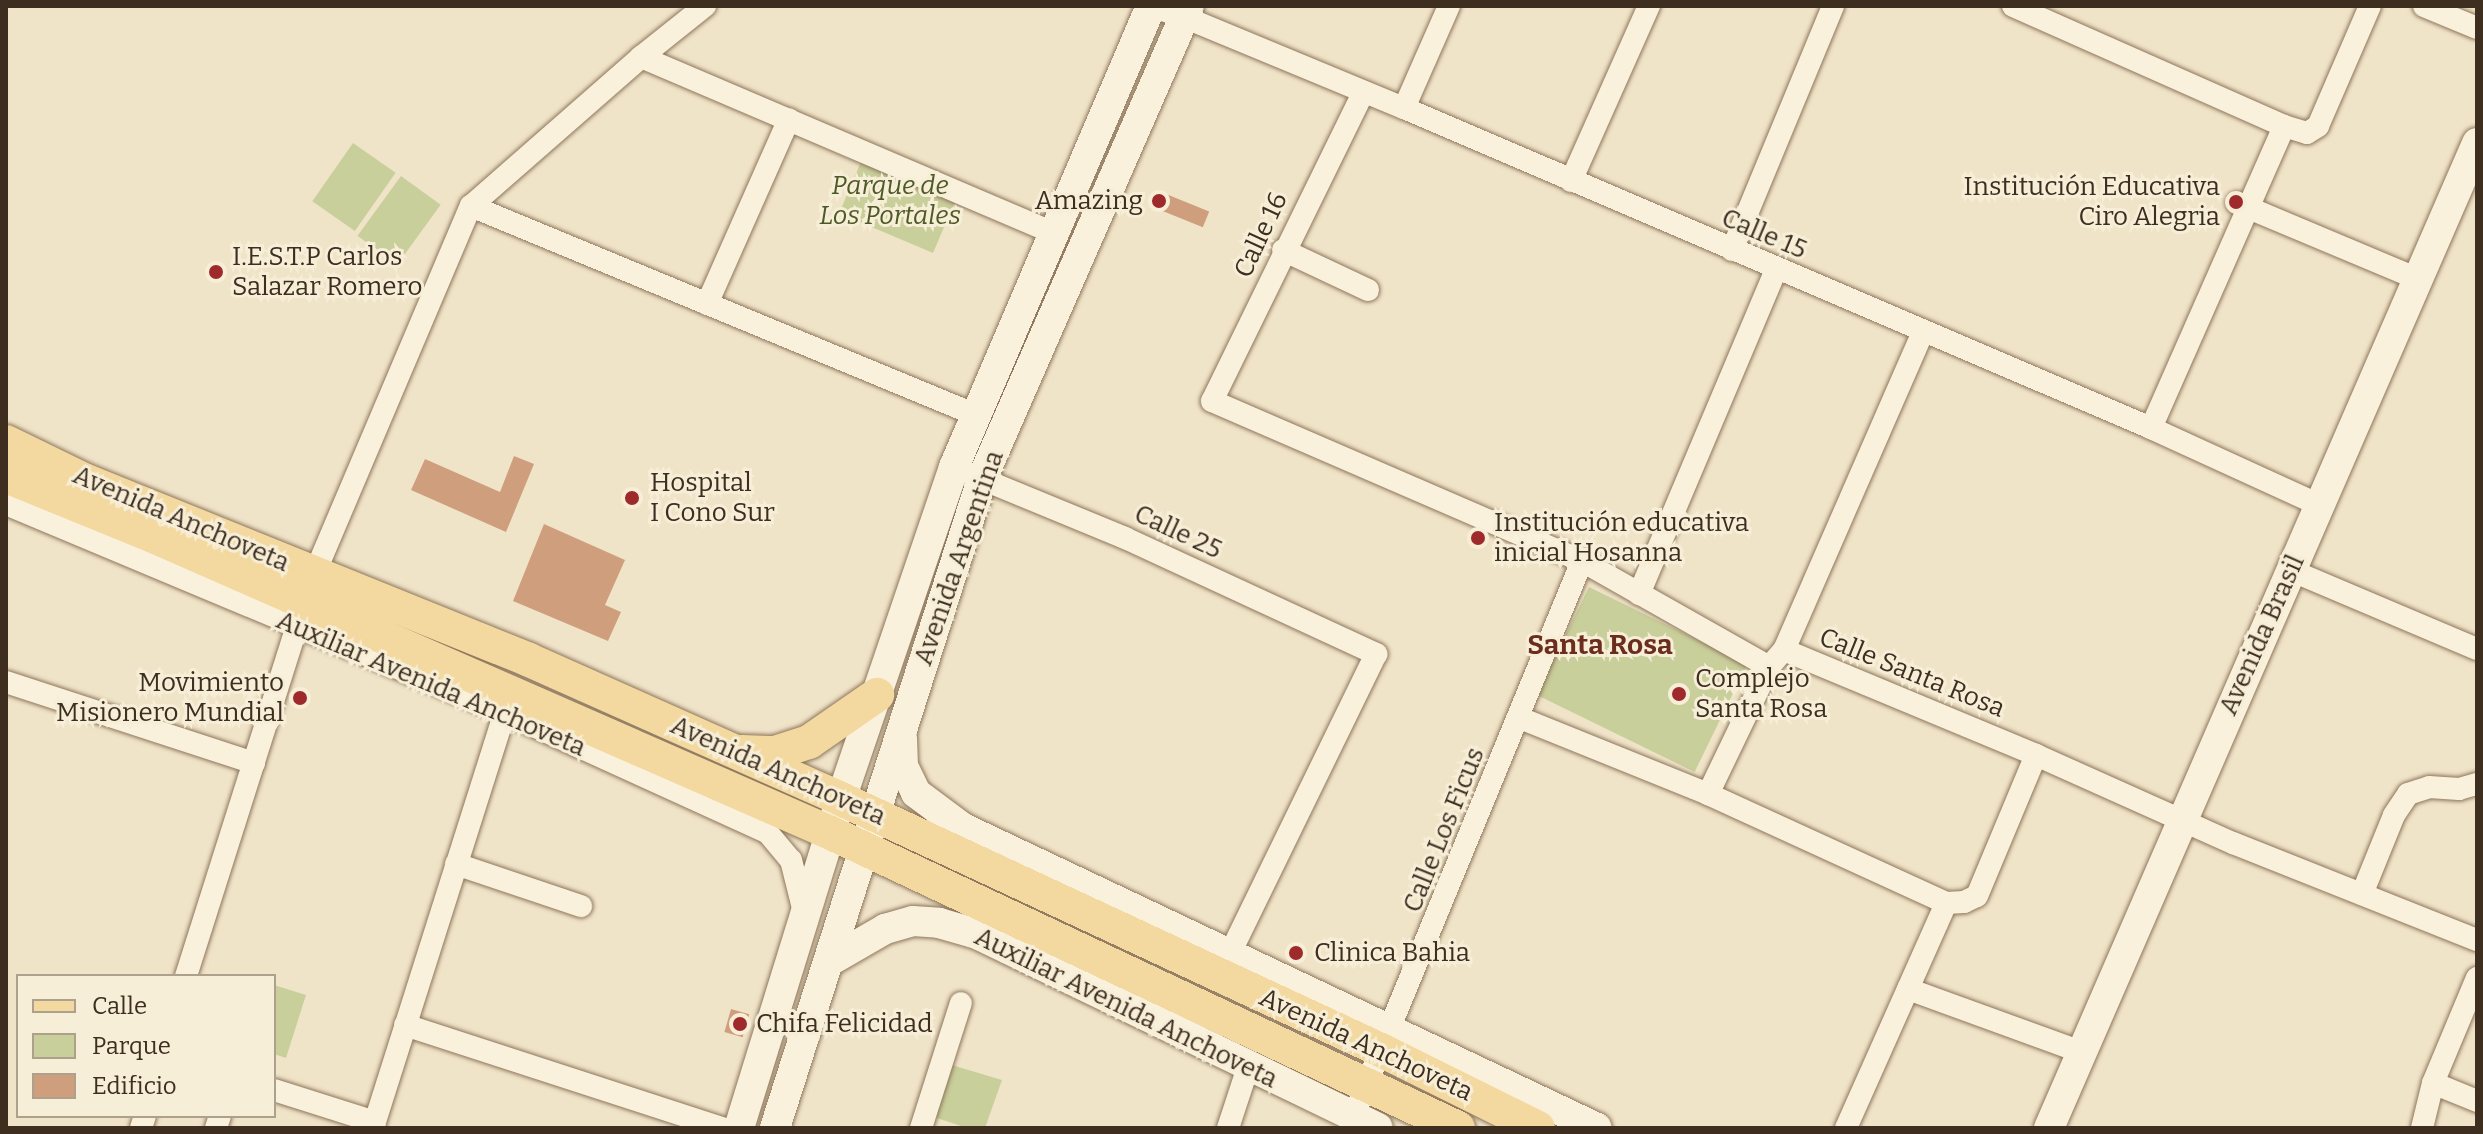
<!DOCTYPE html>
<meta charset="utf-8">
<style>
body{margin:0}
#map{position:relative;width:2483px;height:1134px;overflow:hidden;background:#f0e4c8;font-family:Bitter,serif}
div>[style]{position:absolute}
.green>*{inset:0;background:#c9cf9b;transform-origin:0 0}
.building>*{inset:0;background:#cf9f7d;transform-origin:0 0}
.roads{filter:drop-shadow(0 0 2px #8d765c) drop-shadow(0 0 2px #8d765c)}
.street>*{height:22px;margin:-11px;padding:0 11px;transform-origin:11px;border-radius:11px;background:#faf1dc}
.secondary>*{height:30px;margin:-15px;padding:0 15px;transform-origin:15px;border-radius:15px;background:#faf1dc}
.primary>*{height:34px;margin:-17px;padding:0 17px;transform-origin:17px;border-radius:17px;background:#f3d9a0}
.dots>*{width:22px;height:22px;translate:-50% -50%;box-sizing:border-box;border:4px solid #f7eed8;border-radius:50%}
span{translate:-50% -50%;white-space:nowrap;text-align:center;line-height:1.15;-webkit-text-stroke:6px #f7eed8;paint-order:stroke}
.park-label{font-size:26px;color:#4d5a26;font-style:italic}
.poi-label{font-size:26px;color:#3d2e20}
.right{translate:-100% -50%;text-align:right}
.left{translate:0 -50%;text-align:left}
.street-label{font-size:26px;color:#3d2e20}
.neighbourhood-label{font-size:28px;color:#6b2e1e;font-weight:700}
.frame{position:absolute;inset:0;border:8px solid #3d2e20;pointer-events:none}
.legend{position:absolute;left:16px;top:974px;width:260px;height:144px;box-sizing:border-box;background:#f7eed8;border:2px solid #ada18e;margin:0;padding:10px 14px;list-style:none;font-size:24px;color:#3d2e20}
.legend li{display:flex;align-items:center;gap:16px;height:40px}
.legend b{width:40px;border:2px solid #ada18e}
</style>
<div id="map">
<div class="green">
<div style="left:353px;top:143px;width:52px;height:71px;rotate:35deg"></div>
<div style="left:863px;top:157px;width:102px;height:61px;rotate:23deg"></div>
<div style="left:401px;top:176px;width:49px;height:74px;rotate:36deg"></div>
<div style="left:1589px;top:587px;width:176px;height:120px;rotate:26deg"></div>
<div style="clip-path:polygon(274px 985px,306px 995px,286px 1058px,274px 1054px)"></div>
<div style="clip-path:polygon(935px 1060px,1002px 1080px,985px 1128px,967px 1128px,919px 1112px)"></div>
</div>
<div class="building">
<div style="left:1161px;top:192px;width:52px;height:17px;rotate:22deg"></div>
<div style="clip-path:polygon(514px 456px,534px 464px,506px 532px,411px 490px,425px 459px,500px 492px)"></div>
<div style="clip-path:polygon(544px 524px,625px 560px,605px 605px,621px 612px,608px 641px,513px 601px)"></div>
<div style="left:731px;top:1009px;width:19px;height:24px;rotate:16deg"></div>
</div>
<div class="roads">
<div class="street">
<div style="left:1150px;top:6px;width:36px;rotate:18deg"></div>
<div style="left:1184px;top:17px;width:238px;rotate:22.5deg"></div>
<div style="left:1404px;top:108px;width:813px;rotate:23.19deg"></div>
<div style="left:2151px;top:428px;width:185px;rotate:24.6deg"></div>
<div style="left:2013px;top:6px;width:296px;rotate:23.9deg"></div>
<div style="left:2284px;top:126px;width:24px;rotate:17deg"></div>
<div style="left:2307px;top:133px;width:13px;rotate:-32deg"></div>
<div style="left:2318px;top:126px;width:131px;rotate:-66.6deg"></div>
<div style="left:2424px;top:6px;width:57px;rotate:22.5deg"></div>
<div style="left:641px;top:57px;width:450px;rotate:23.1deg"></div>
<div style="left:1363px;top:93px;width:343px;rotate:116.1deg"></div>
<div style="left:1212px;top:401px;width:403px;rotate:23.4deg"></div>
<div style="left:1582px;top:561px;width:215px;rotate:29.5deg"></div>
<div style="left:1769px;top:667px;width:23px;rotate:-49deg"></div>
<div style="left:1784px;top:650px;width:273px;rotate:22.6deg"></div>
<div style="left:2036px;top:755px;width:216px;rotate:24.1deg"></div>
<div style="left:2233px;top:843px;width:263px;rotate:21.7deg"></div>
<div style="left:1404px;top:108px;width:111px;rotate:-66.2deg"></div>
<div style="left:1571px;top:181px;width:192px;rotate:-66deg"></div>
<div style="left:2237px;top:203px;width:196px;rotate:22.8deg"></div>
<div style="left:471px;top:206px;width:547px;rotate:22.48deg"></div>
<div style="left:1283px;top:250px;width:94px;rotate:25.2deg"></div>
<div style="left:1732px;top:250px;width:264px;rotate:-67.5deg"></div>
<div style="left:707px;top:304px;width:202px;rotate:-66.1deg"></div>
<div style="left:2151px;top:428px;width:330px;rotate:-66.2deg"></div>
<div style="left:970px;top:474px;width:168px;rotate:22.4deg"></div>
<div style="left:1125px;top:538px;width:277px;rotate:24.8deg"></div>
<div style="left:1376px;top:654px;width:349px;rotate:116deg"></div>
<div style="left:6px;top:504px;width:541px;rotate:22.73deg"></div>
<div style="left:505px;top:713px;width:289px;rotate:24.5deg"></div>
<div style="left:768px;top:833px;width:35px;rotate:50deg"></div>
<div style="left:791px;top:860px;width:54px;rotate:76deg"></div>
<div style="left:2290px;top:570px;width:203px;rotate:22.9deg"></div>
<div style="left:314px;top:575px;width:401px;rotate:-67deg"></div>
<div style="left:471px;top:206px;width:226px;rotate:-41.2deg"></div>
<div style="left:641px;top:57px;width:82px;rotate:-38.6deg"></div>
<div style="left:1639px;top:594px;width:352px;rotate:-67.1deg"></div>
<div style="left:1784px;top:650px;width:347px;rotate:-66.4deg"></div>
<div style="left:6px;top:682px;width:261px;rotate:18.1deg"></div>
<div style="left:1520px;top:718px;width:203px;rotate:22deg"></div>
<div style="left:1708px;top:794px;width:262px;rotate:24.6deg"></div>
<div style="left:1946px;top:903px;width:18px;rotate:-3deg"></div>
<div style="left:1964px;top:902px;width:14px;rotate:-25deg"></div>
<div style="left:1977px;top:896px;width:153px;rotate:-67.3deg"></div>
<div style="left:1708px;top:794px;width:141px;rotate:-64.3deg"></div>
<div style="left:456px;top:864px;width:132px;rotate:18.6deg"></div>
<div style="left:2362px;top:894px;width:85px;rotate:-67.9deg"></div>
<div style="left:2394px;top:815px;width:25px;rotate:-56deg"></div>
<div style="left:2408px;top:794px;width:22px;rotate:-18deg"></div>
<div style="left:2429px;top:787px;width:30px;rotate:4deg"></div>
<div style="left:2459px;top:789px;width:19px;rotate:-16deg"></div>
<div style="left:186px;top:976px;width:367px;rotate:-72.4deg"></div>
<div style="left:1908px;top:989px;width:184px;rotate:20deg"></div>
<div style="left:405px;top:1025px;width:333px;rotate:18deg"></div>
<div style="left:2433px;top:1083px;width:48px;rotate:22.2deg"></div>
<div style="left:274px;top:1090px;width:106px;rotate:17.6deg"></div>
<div style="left:1353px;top:1117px;width:601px;rotate:-67.61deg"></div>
<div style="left:141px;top:1128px;width:13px;rotate:-72deg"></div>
<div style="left:216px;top:1128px;width:13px;rotate:-72deg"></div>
<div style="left:373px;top:1128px;width:435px;rotate:-72.4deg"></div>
<div style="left:921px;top:1128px;width:131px;rotate:-72.3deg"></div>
<div style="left:1228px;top:1128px;width:64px;rotate:-71.8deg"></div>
<div style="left:1846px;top:1128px;width:246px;rotate:-66deg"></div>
<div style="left:2422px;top:1128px;width:46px;rotate:-76.3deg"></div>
<div style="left:2433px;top:1083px;width:114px;rotate:-67.3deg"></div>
</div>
<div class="secondary">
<div style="left:902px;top:738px;width:28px;rotate:88deg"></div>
<div style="left:903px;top:766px;width:30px;rotate:64deg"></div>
<div style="left:916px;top:793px;width:59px;rotate:36.7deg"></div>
<div style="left:963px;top:828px;width:701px;rotate:25.32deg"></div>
<div style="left:828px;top:962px;width:66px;rotate:-30.1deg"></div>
<div style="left:885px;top:929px;width:29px;rotate:-16deg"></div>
<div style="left:913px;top:921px;width:26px;rotate:4deg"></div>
<div style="left:939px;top:923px;width:40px;rotate:16deg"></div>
<div style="left:977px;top:934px;width:445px;rotate:25.8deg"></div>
<div style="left:739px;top:1128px;width:344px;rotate:-72.8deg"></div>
<div style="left:841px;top:799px;width:351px;rotate:-71.2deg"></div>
<div style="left:954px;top:467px;width:501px;rotate:-66.86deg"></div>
<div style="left:775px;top:1128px;width:681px;rotate:-72.31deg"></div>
<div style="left:982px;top:479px;width:516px;rotate:-66.36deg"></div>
<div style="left:2049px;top:1128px;width:1074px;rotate:-66.51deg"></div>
</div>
<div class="primary">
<div style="left:6px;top:442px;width:87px;rotate:26deg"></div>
<div style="left:84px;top:480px;width:480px;rotate:22deg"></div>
<div style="left:529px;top:660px;width:342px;rotate:24deg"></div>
<div style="left:841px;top:799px;width:598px;rotate:24.94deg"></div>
<div style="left:1383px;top:1051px;width:173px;rotate:26.4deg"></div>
<div style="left:6px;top:476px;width:159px;rotate:22.2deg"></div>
<div style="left:153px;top:536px;width:740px;rotate:23.66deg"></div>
<div style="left:831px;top:833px;width:693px;rotate:25.2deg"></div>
<div style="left:742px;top:752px;width:33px;rotate:2deg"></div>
<div style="left:775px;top:753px;width:36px;rotate:-18deg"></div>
<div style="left:809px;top:742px;width:83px;rotate:-34.7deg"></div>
</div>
</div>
<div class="dots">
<div style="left:1159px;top:201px;background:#9e2a2b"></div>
<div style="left:2236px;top:202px;background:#9e2a2b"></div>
<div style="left:216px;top:272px;background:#9e2a2b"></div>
<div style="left:632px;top:498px;background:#9e2a2b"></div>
<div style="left:1478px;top:538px;background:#9e2a2b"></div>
<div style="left:1679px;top:694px;background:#9e2a2b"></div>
<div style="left:300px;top:698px;background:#9e2a2b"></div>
<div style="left:1296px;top:953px;background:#9e2a2b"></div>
<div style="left:740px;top:1024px;background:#9e2a2b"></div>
</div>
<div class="park-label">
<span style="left:890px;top:201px">Parque de<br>Los Portales</span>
</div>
<div class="poi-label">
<span class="right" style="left:2220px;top:202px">Institución Educativa<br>Ciro Alegria</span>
<span class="right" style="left:1143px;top:201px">Amazing</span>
<span class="left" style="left:232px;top:272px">I.E.S.T.P Carlos<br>Salazar Romero</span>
<span class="left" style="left:650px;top:498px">Hospital<br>I Cono Sur</span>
<span class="left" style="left:1494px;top:538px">Institución educativa<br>inicial Hosanna</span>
<span class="left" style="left:1695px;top:694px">Complejo<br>Santa Rosa</span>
<span class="right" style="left:284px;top:698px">Movimiento<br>Misionero Mundial</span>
<span class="left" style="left:1314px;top:953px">Clinica Bahia</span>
<span class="left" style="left:756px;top:1024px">Chifa Felicidad</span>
</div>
<div class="street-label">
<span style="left:1764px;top:234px;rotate:23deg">Calle 15</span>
<span style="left:1261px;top:235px;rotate:-65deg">Calle 16</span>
<span style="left:181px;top:519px;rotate:23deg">Avenida Anchoveta</span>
<span style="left:1178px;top:532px;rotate:25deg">Calle 25</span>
<span style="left:959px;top:558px;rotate:-71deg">Avenida Argentina</span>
<span style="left:2262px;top:635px;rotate:-66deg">Avenida Brasil</span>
<span style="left:1912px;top:673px;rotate:22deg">Calle Santa Rosa</span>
<span style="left:431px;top:684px;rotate:23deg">Auxiliar Avenida Anchoveta</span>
<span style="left:778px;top:771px;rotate:24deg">Avenida Anchoveta</span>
<span style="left:1444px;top:830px;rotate:-68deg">Calle Los Ficus</span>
<span style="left:1126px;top:1008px;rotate:26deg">Auxiliar Avenida Anchoveta</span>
<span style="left:1366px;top:1045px;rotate:25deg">Avenida Anchoveta</span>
</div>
<div class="neighbourhood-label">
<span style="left:1600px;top:645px">Santa Rosa</span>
</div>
<div class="frame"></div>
<ul class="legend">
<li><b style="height:10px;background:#f3d9a0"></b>Calle</li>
<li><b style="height:22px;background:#c9cf9b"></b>Parque</li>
<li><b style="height:22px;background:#cf9f7d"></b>Edificio</li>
</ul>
</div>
